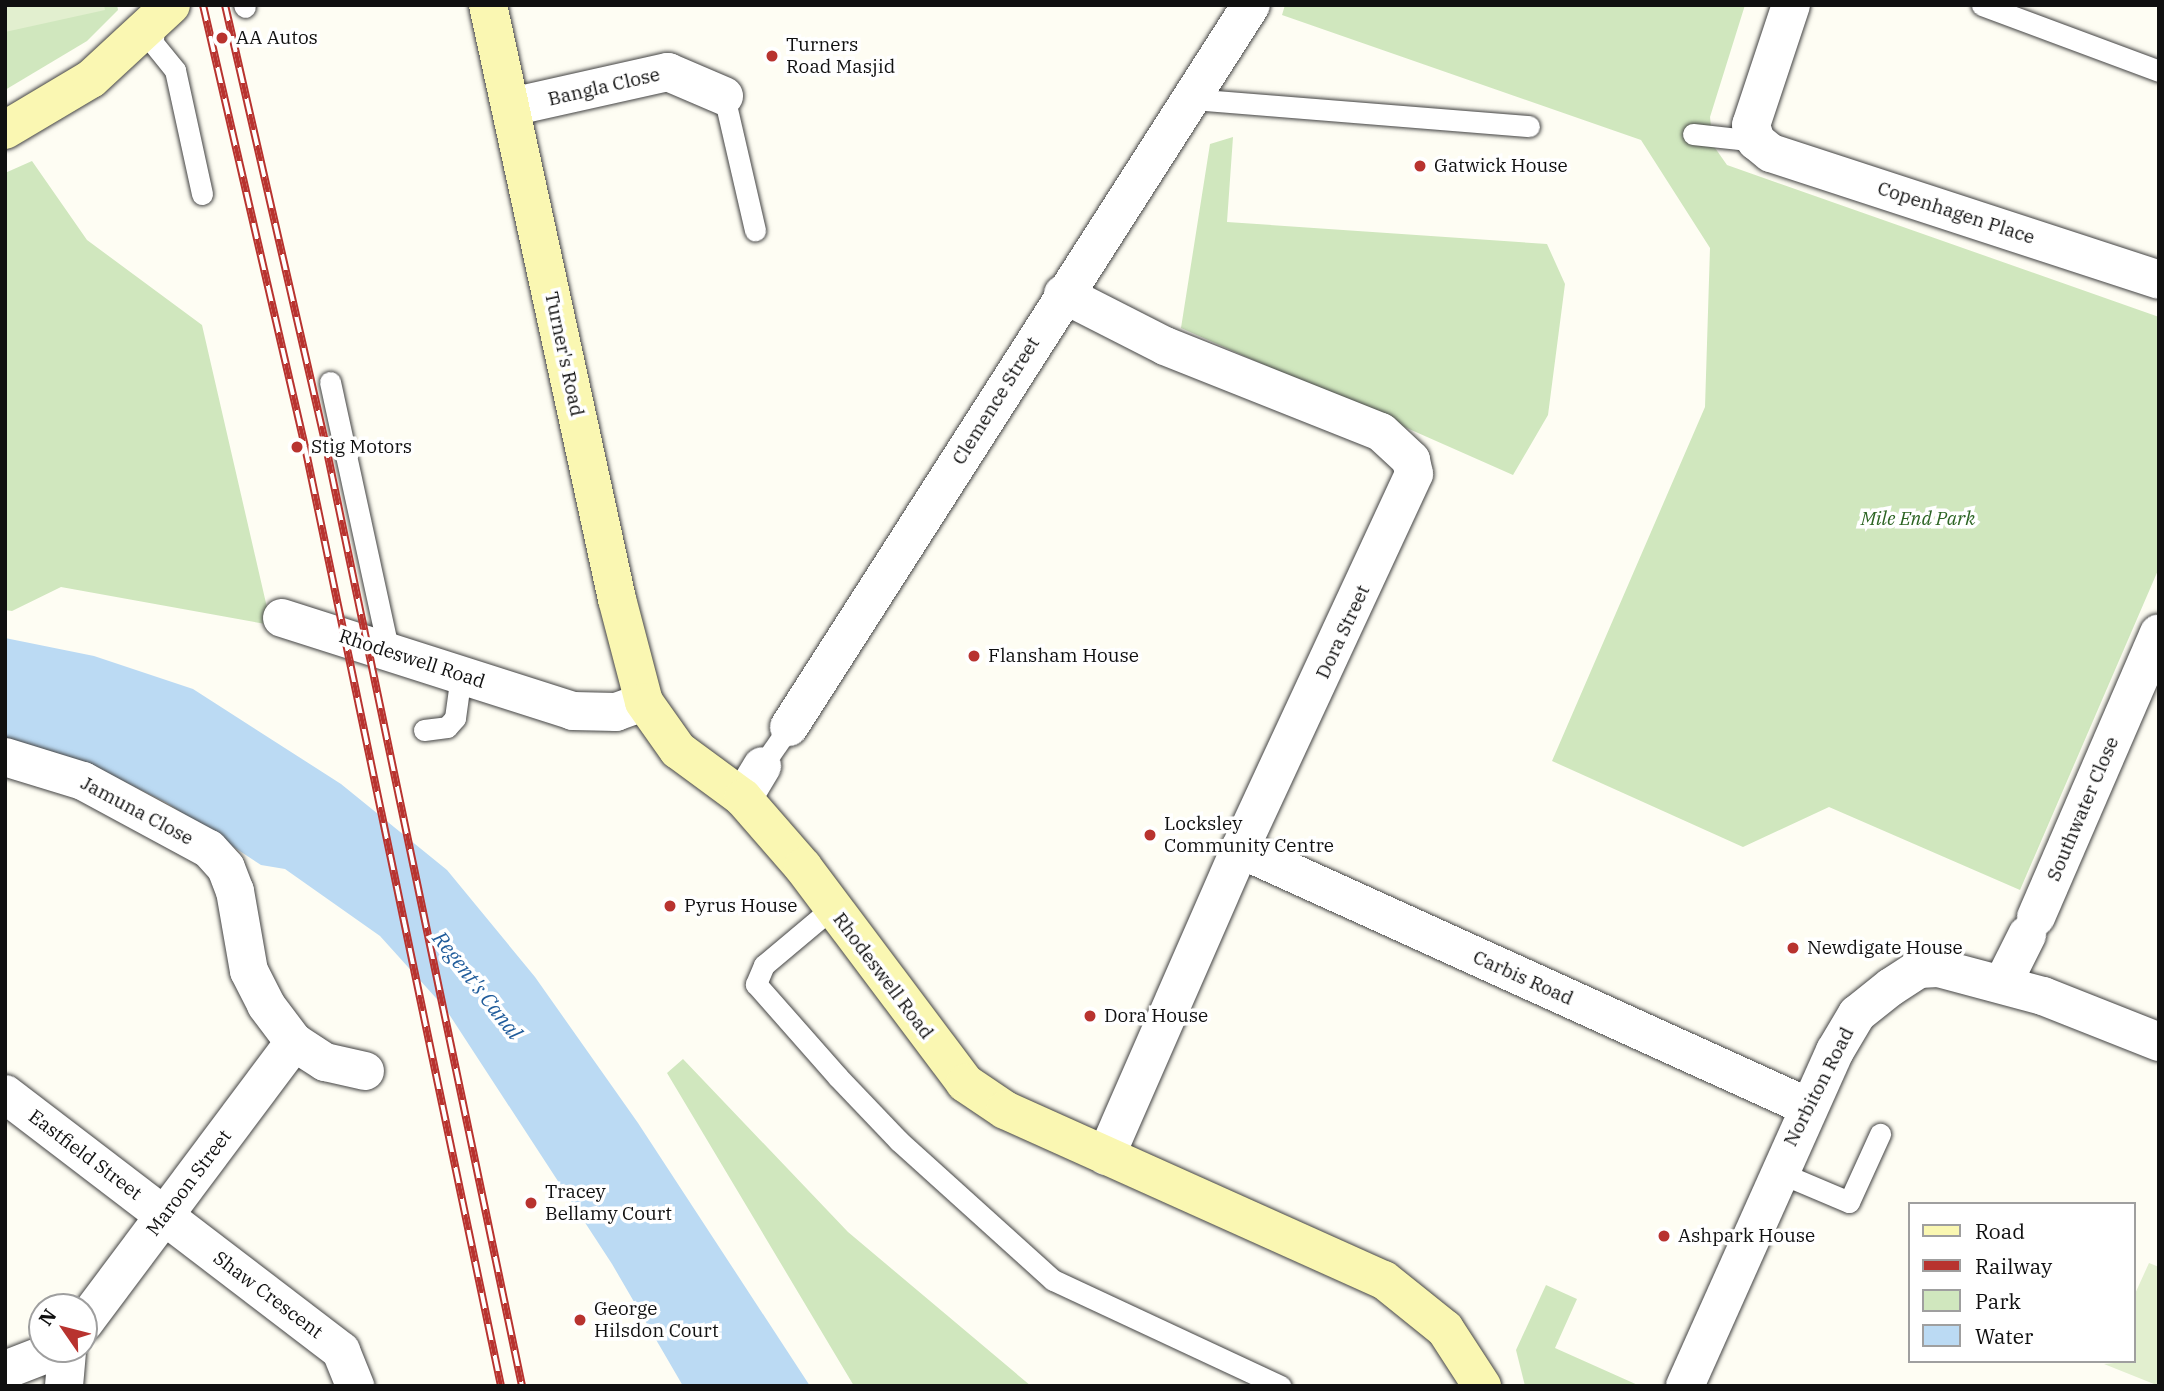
<!DOCTYPE html>
<style>
body{margin:0}
#map{position:relative;width:2164px;height:1391px;overflow:hidden;background:#fefdf3;font-family:"IBM Plex Serif",serif}
div>[style]{position:absolute}
.green>*{inset:0;background:#d0e7be}
.pitch>*{inset:0;background:#e2efcf}
.water>*{inset:0;background:#bbdaf3}
.roads{filter:drop-shadow(0 0 2px #434343) drop-shadow(0 0 2px #434343)}
.lane>*{height:21px;margin:-10.5px;padding:0 10.5px;transform-origin:10.5px;border-radius:10.5px;background:#fff}
.street>*{height:38px;margin:-19px;padding:0 19px;transform-origin:19px;border-radius:19px;background:#fff}
.secondary>*{height:38px;margin:-19px;padding:0 19px;transform-origin:19px;border-radius:19px;background:#faf7b2}
.rail>*{height:8px;margin-top:-4px;transform-origin:0;background:repeating-linear-gradient(90deg,#fff 0 16px,#b8332f 0 32px);box-sizing:border-box;border-block:2px solid #b8332f}
.dots>*{width:19px;height:19px;translate:-50% -50%;box-sizing:border-box;border:4px solid #fff;border-radius:50%}
span{translate:-50% -50%;white-space:nowrap;text-align:center;line-height:1.15;-webkit-text-stroke:7px #fff;paint-order:stroke}
.poi-label{font-size:19px;color:#101010}
.left{translate:0 -50%;text-align:left}
.street-label{font-size:19px;color:#101010}
.park-label{font-size:19px;color:#2c6423;font-style:italic}
.water-label{font-size:21px;color:#205c9b;font-style:italic}
.frame{position:absolute;inset:0;border:7px solid #101010;pointer-events:none}
.legend{position:absolute;left:1908px;top:1202px;width:228px;height:161px;box-sizing:border-box;background:#fff;border:2px solid #9f9f9f;margin:0;padding:9px 12px;list-style:none;font-size:21px;color:#101010}
.legend li{display:flex;align-items:center;gap:14px;height:35px}
.legend b{width:35px;border:2px solid #9f9f9f}
.north{position:absolute;left:28px;top:1293px;width:70px;height:70px;box-sizing:border-box;background:#fff;border:2px solid #9f9f9f;border-radius:50%;rotate:305deg;font-size:19px;font-weight:700;line-height:28px;text-align:center;color:#101010}
.north::after{content:'';display:block;margin:auto;width:24px;height:32px;background:#b8332f;clip-path:polygon(50% 0,100% 100%,50% 72%,0 100%)}
</style>
<div id="map">
<div class="green">
<div style="clip-path:polygon(5px 5px,117px 5px,118px 10px,87px 41px,5px 90px)"></div>
<div style="clip-path:polygon(1285px 5px,1745px 5px,1710px 117px,1713px 145px,1727px 165px,2159px 317px,2159px 568px,2020px 890px,1829px 807px,1743px 847px,1552px 761px,1705px 407px,1710px 248px,1641px 140px,1282px 15px)"></div>
<div style="clip-path:polygon(1233px 137px,1227px 222px,1547px 244px,1565px 284px,1548px 415px,1513px 475px,1181px 328px,1210px 144px)"></div>
<div style="clip-path:polygon(32px 161px,87px 240px,202px 325px,271px 625px,61px 587px,12px 611px,5px 610px,5px 173px)"></div>
<div style="clip-path:polygon(683px 1059px,848px 1232px,1031px 1386px,854px 1386px,667px 1073px)"></div>
<div style="clip-path:polygon(1546px 1285px,1577px 1299px,1555px 1348px,1640px 1386px,1525px 1386px,1516px 1350px)"></div>
</div>
<div class="pitch">
<div style="clip-path:polygon(5px 5px,104px 5px,105px 10px,5px 32px)"></div>
<div style="clip-path:polygon(2149px 1263px,2159px 1267px,2159px 1386px,2104px 1364px,2134px 1361px,2134px 1296px)"></div>
</div>
<div class="water">
<div style="clip-path:polygon(5px 638px,94px 656px,193px 689px,341px 784px,447px 870px,535px 977px,638px 1123px,810px 1386px,683px 1386px,612px 1264px,445px 1008px,380px 936px,285px 869px,261px 865px,167px 803px,107px 773px,5px 740px)"></div>
</div>
<div class="roads">
<div class="lane">
<div style="left:244px;top:5px;width:2px;rotate:63deg"></div>
<div style="left:1982px;top:5px;width:189px;rotate:20.4deg"></div>
<div style="left:154px;top:22px;width:21px;rotate:93deg"></div>
<div style="left:153px;top:43px;width:35px;rotate:51deg"></div>
<div style="left:175px;top:70px;width:127px;rotate:77.7deg"></div>
<div style="left:724px;top:96px;width:138px;rotate:77deg"></div>
<div style="left:1191px;top:99px;width:339px;rotate:4.6deg"></div>
<div style="left:1693px;top:134px;width:63px;rotate:6.3deg"></div>
<div style="left:330px;top:382px;width:272px;rotate:77.7deg"></div>
<div style="left:424px;top:730px;width:23px;rotate:-7deg"></div>
<div style="left:447px;top:727px;width:12px;rotate:-48deg"></div>
<div style="left:455px;top:718px;width:43px;rotate:-82.1deg"></div>
<div style="left:762px;top:766px;width:47px;rotate:-55.3deg"></div>
<div style="left:832px;top:908px;width:89px;rotate:140deg"></div>
<div style="left:764px;top:965px;width:21px;rotate:113deg"></div>
<div style="left:756px;top:984px;width:124px;rotate:48.6deg"></div>
<div style="left:838px;top:1077px;width:88px;rotate:46.4deg"></div>
<div style="left:899px;top:1141px;width:207px;rotate:42.1deg"></div>
<div style="left:1053px;top:1280px;width:251px;rotate:25deg"></div>
<div style="left:1778px;top:1172px;width:77px;rotate:22.9deg"></div>
<div style="left:1849px;top:1202px;width:75px;rotate:-65.5deg"></div>
</div>
<div class="street">
<div style="left:1791px;top:5px;width:126px;rotate:108.4deg"></div>
<div style="left:1751px;top:125px;width:17px;rotate:73deg"></div>
<div style="left:1756px;top:141px;width:19px;rotate:39deg"></div>
<div style="left:1771px;top:153px;width:408px;rotate:18.1deg"></div>
<div style="left:511px;top:107px;width:161px;rotate:-12.6deg"></div>
<div style="left:668px;top:72px;width:61px;rotate:23.2deg"></div>
<div style="left:1063px;top:294px;width:114px;rotate:27deg"></div>
<div style="left:1165px;top:346px;width:232px;rotate:21.7deg"></div>
<div style="left:1381px;top:432px;width:41px;rotate:43deg"></div>
<div style="left:1411px;top:460px;width:14px;rotate:78deg"></div>
<div style="left:1414px;top:474px;width:413px;rotate:114.9deg"></div>
<div style="left:1240px;top:849px;width:335px;rotate:113.6deg"></div>
<div style="left:282px;top:618px;width:305px;rotate:17.7deg"></div>
<div style="left:573px;top:711px;width:43px;rotate:1.3deg"></div>
<div style="left:616px;top:712px;width:30px;rotate:-20deg"></div>
<div style="left:789px;top:727px;width:857px;rotate:-57.39deg"></div>
<div style="left:5px;top:757px;width:82px;rotate:17.1deg"></div>
<div style="left:83px;top:781px;width:143px;rotate:28.4deg"></div>
<div style="left:209px;top:849px;width:25px;rotate:48deg"></div>
<div style="left:226px;top:868px;width:25px;rotate:69deg"></div>
<div style="left:235px;top:891px;width:81px;rotate:80.1deg"></div>
<div style="left:249px;top:971px;width:38px;rotate:63deg"></div>
<div style="left:266px;top:1005px;width:46px;rotate:52.9deg"></div>
<div style="left:294px;top:1042px;width:37px;rotate:33deg"></div>
<div style="left:325px;top:1062px;width:41px;rotate:12.7deg"></div>
<div style="left:743px;top:798px;width:37px;rotate:-59deg"></div>
<div style="left:1240px;top:849px;width:622px;rotate:24.42deg"></div>
<div style="left:2036px;top:917px;width:309px;rotate:-66.6deg"></div>
<div style="left:2003px;top:983px;width:54px;rotate:-63.4deg"></div>
<div style="left:5px;top:1094px;width:423px;rotate:37.4deg"></div>
<div style="left:341px;top:1351px;width:38px;rotate:68deg"></div>
<div style="left:84px;top:1323px;width:351px;rotate:-53.2deg"></div>
<div style="left:5px;top:1370px;width:58px;rotate:-21.3deg"></div>
<div style="left:64px;top:1386px;width:37px;rotate:-85deg"></div>
<div style="left:1685px;top:1386px;width:367px;rotate:-65.9deg"></div>
<div style="left:1835px;top:1051px;width:43px;rotate:-59.3deg"></div>
<div style="left:1857px;top:1014px;width:43px;rotate:-38.5deg"></div>
<div style="left:1891px;top:987px;width:33px;rotate:-33deg"></div>
<div style="left:1919px;top:969px;width:19px;rotate:-3deg"></div>
<div style="left:1938px;top:968px;width:109px;rotate:14.9deg"></div>
<div style="left:2043px;top:996px;width:125px;rotate:21.6deg"></div>
</div>
<div class="secondary">
<div style="left:488px;top:5px;width:608px;rotate:77.75deg"></div>
<div style="left:617px;top:599px;width:106px;rotate:75.3deg"></div>
<div style="left:644px;top:702px;width:59px;rotate:54.7deg"></div>
<div style="left:678px;top:750px;width:81px;rotate:36.4deg"></div>
<div style="left:743px;top:798px;width:91px;rotate:49deg"></div>
<div style="left:803px;top:867px;width:270px;rotate:53.1deg"></div>
<div style="left:965px;top:1083px;width:48px;rotate:34deg"></div>
<div style="left:1005px;top:1110px;width:415px;rotate:24.2deg"></div>
<div style="left:1384px;top:1280px;width:78px;rotate:38.8deg"></div>
<div style="left:1445px;top:1329px;width:68px;rotate:57deg"></div>
<div style="left:5px;top:130px;width:100px;rotate:-30.7deg"></div>
<div style="left:91px;top:79px;width:109px;rotate:-42.8deg"></div>
</div>
</div>
<div class="rail">
<div style="left:203px;top:5px;width:454px;rotate:77deg"></div>
<div style="left:305px;top:447px;width:959px;rotate:78.21deg"></div>
<div style="left:225px;top:5px;width:448px;rotate:77.1deg"></div>
<div style="left:325px;top:442px;width:964px;rotate:78.21deg"></div>
</div>
<div class="dots">
<div style="left:222px;top:38px;background:#b8332f"></div>
<div style="left:772px;top:56px;background:#b8332f"></div>
<div style="left:1420px;top:166px;background:#b8332f"></div>
<div style="left:297px;top:447px;background:#b8332f"></div>
<div style="left:974px;top:656px;background:#b8332f"></div>
<div style="left:1150px;top:835px;background:#b8332f"></div>
<div style="left:670px;top:906px;background:#b8332f"></div>
<div style="left:1793px;top:948px;background:#b8332f"></div>
<div style="left:1090px;top:1016px;background:#b8332f"></div>
<div style="left:531px;top:1203px;background:#b8332f"></div>
<div style="left:1664px;top:1236px;background:#b8332f"></div>
<div style="left:580px;top:1320px;background:#b8332f"></div>
</div>
<div class="poi-label">
<span class="left" style="left:236px;top:38px">AA Autos</span>
<span class="left" style="left:786px;top:56px">Turners<br>Road Masjid</span>
<span class="left" style="left:1434px;top:166px">Gatwick House</span>
<span class="left" style="left:311px;top:447px">Stig Motors</span>
<span class="left" style="left:988px;top:656px">Flansham House</span>
<span class="left" style="left:1164px;top:835px">Locksley<br>Community Centre</span>
<span class="left" style="left:684px;top:906px">Pyrus House</span>
<span class="left" style="left:1807px;top:948px">Newdigate House</span>
<span class="left" style="left:1104px;top:1016px">Dora House</span>
<span class="left" style="left:545px;top:1203px">Tracey<br>Bellamy Court</span>
<span class="left" style="left:1678px;top:1236px">Ashpark House</span>
<span class="left" style="left:594px;top:1320px">George<br>Hilsdon Court</span>
</div>
<div class="street-label">
<span style="left:604px;top:87px;rotate:-13deg">Bangla Close</span>
<span style="left:1956px;top:213px;rotate:18deg">Copenhagen Place</span>
<span style="left:564px;top:354px;rotate:78deg">Turner's Road</span>
<span style="left:996px;top:401px;rotate:-58deg">Clemence Street</span>
<span style="left:1343px;top:632px;rotate:-65deg">Dora Street</span>
<span style="left:412px;top:659px;rotate:18deg">Rhodeswell Road</span>
<span style="left:2083px;top:809px;rotate:-67deg">Southwater Close</span>
<span style="left:137px;top:811px;rotate:28deg">Jamuna Close</span>
<span style="left:883px;top:976px;rotate:53deg">Rhodeswell Road</span>
<span style="left:1523px;top:978px;rotate:24deg">Carbis Road</span>
<span style="left:1819px;top:1087px;rotate:-63deg">Norbiton Road</span>
<span style="left:85px;top:1155px;rotate:37deg">Eastfield Street</span>
<span style="left:189px;top:1183px;rotate:-53deg">Maroon Street</span>
<span style="left:268px;top:1295px;rotate:37deg">Shaw Crescent</span>
</div>
<div class="park-label">
<span style="left:1918px;top:519px">Mile End Park</span>
</div>
<div class="water-label">
<span style="left:478px;top:985px;rotate:52deg">Regent's Canal</span>
</div>
<div class="frame"></div>
<ul class="legend">
<li><b style="height:9px;background:#faf7b2"></b>Road</li>
<li><b style="height:9px;background:#b8332f"></b>Railway</li>
<li><b style="height:19px;background:#d0e7be"></b>Park</li>
<li><b style="height:19px;background:#bbdaf3"></b>Water</li>
</ul>
<div class="north">N</div>
</div>
